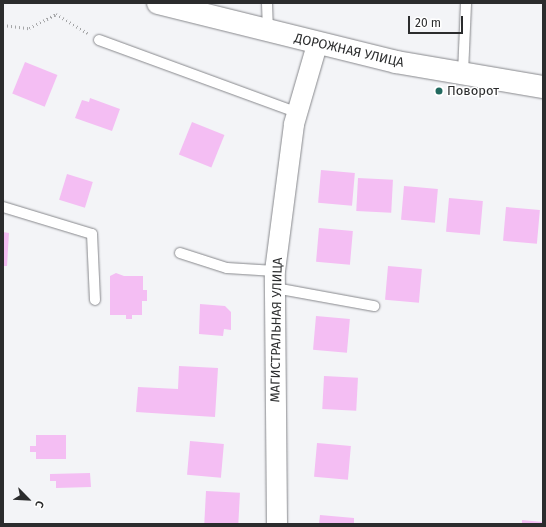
<!DOCTYPE html>
<meta charset="utf-8">
<style>
body{margin:0}
#map{position:relative;width:546px;height:527px;overflow:hidden;background:#f3f4f7;font-family:"Fira Sans",sans-serif}
div>[style]{position:absolute}
.building>*{inset:0;background:#f4bef3;transform-origin:0 0}
.path>*{height:2.5px;margin-top:-1.25px;transform-origin:0;background:repeating-linear-gradient(90deg,#a5a6a8 0 1px,transparent 0 4px)}
.roads{filter:drop-shadow(0 0 1px #87888c) drop-shadow(0 0 1px #87888c)}
.service>*{height:10px;margin:-5px;padding:0 5px;transform-origin:5px;border-radius:5px;background:#fff}
.minor>*{height:20px;margin:-10px;padding:0 10px;transform-origin:10px;border-radius:10px;background:#fff}
.tertiary>*{height:22px;margin:-11px;padding:0 11px;transform-origin:11px;border-radius:11px;background:#fff}
.dots>*{width:11px;height:11px;translate:-50% -50%;box-sizing:border-box;border:2px solid #fff;border-radius:50%}
span{translate:-50% -50%;white-space:nowrap;text-align:center;line-height:1.15;-webkit-text-stroke:3px #fff;paint-order:stroke}
.street-label{font-size:13px;color:#2b2c2d}
.poi-label{font-size:13px;color:#2b2c2d}
.left{translate:0 -50%;text-align:left}
.frame{position:absolute;inset:0;border:4px solid #2b2c2d;pointer-events:none}
.north{position:absolute;left:8px;top:479px;width:40px;height:40px;-webkit-text-stroke:3px #fff;paint-order:stroke;rotate:114deg;font-size:11px;font-weight:700;line-height:16px;text-align:center;color:#2b2c2d}
.north::after{content:'';display:block;margin:auto;width:14px;height:18px;background:#2b2c2d;clip-path:polygon(50% 0,100% 100%,50% 72%,0 100%)}
.scale{position:absolute;left:408px;top:16px;width:55px;height:18px;box-sizing:border-box;border:2px solid #2b2c2d;border-top:0;padding-left:5px;font-size:12px;line-height:14px;white-space:nowrap;color:#2b2c2d;-webkit-text-stroke:3px #fff;paint-order:stroke}
</style>
<div id="map">
<div class="building">
<div style="left:25px;top:62px;width:35px;height:34px;rotate:22deg"></div>
<div style="clip-path:polygon(90px 98px,120px 109px,112px 131px,75px 118px,82px 100px,89px 102px)"></div>
<div style="left:192px;top:122px;width:35px;height:35px;rotate:22deg"></div>
<div style="left:321px;top:170px;width:34px;height:33px;rotate:5deg"></div>
<div style="left:67px;top:174px;width:27px;height:27px;rotate:17deg"></div>
<div style="left:358px;top:178px;width:35px;height:33px;rotate:3deg"></div>
<div style="left:404px;top:186px;width:34px;height:34px;rotate:5deg"></div>
<div style="left:449px;top:198px;width:34px;height:34px;rotate:5deg"></div>
<div style="left:506px;top:207px;width:34px;height:34px;rotate:5deg"></div>
<div style="left:319px;top:228px;width:34px;height:34px;rotate:5deg"></div>
<div style="clip-path:polygon(3px 232px,9px 233px,7px 266px,3px 266px)"></div>
<div style="left:388px;top:266px;width:34px;height:34px;rotate:5deg"></div>
<div style="clip-path:polygon(116px 273px,124px 276px,143px 276px,143px 290px,147px 290px,147px 301px,142px 301px,142px 315px,132px 315px,132px 319px,126px 319px,126px 315px,110px 315px,110px 276px)"></div>
<div style="clip-path:polygon(200px 304px,225px 306px,231px 312px,231px 330px,224px 329px,223px 336px,199px 334px)"></div>
<div style="left:316px;top:316px;width:34px;height:34px;rotate:5deg"></div>
<div style="clip-path:polygon(179px 366px,218px 368px,215px 417px,136px 412px,138px 387px,178px 389px)"></div>
<div style="left:324px;top:376px;width:34px;height:33px;rotate:3deg"></div>
<div style="clip-path:polygon(36px 435px,66px 435px,66px 459px,36px 459px,36px 452px,30px 452px,30px 446px,36px 446px)"></div>
<div style="left:190px;top:441px;width:34px;height:34px;rotate:5deg"></div>
<div style="left:317px;top:443px;width:34px;height:34px;rotate:5deg"></div>
<div style="clip-path:polygon(90px 473px,91px 487px,56px 488px,56px 481px,50px 481px,50px 474px)"></div>
<div style="left:206px;top:491px;width:34px;height:33px;rotate:3deg"></div>
<div style="clip-path:polygon(320px 515px,354px 518px,354px 524px,319px 524px)"></div>
<div style="clip-path:polygon(522px 520px,543px 522px,543px 524px,522px 524px)"></div>
</div>
<div class="path">
<div style="left:3px;top:25px;width:26px;rotate:7deg"></div>
<div style="left:29px;top:28px;width:30px;rotate:-27deg"></div>
<div style="left:56px;top:14px;width:37px;rotate:31deg"></div>
</div>
<div class="roads">
<div class="service">
<div style="left:267px;top:3px;width:28px;rotate:88deg"></div>
<div style="left:99px;top:40px;width:212px;rotate:20.1deg"></div>
<div style="left:463px;top:73px;width:70px;rotate:-87.5deg"></div>
<div style="left:3px;top:207px;width:93px;rotate:16.9deg"></div>
<div style="left:92px;top:234px;width:66px;rotate:87.4deg"></div>
<div style="left:180px;top:253px;width:49px;rotate:17.7deg"></div>
<div style="left:227px;top:268px;width:48px;rotate:3.6deg"></div>
<div style="left:275px;top:288px;width:101px;rotate:10.3deg"></div>
</div>
<div class="minor">
<div style="left:277px;top:524px;width:253px;rotate:-90.5deg"></div>
<div style="left:275px;top:271px;width:148px;rotate:-82.6deg"></div>
<div style="left:294px;top:124px;width:82px;rotate:-73.8deg"></div>
</div>
<div class="tertiary">
<div style="left:158px;top:3px;width:245px;rotate:13.9deg"></div>
<div style="left:396px;top:62px;width:149px;rotate:9.7deg"></div>
</div>
</div>
<div class="dots">
<div style="left:439px;top:91px;background:#21695f"></div>
</div>
<div class="street-label">
<span style="left:349px;top:51px;rotate:13deg">ДОРОЖНАЯ УЛИЦА</span>
<span style="left:277px;top:330px;rotate:-89deg">МАГИСТРАЛЬНАЯ УЛИЦА</span>
</div>
<div class="poi-label">
<span class="left" style="left:447px;top:91px">Поворот</span>
</div>
<div class="frame"></div>
<div class="north">С</div>
<div class="scale">20 m</div>
</div>
